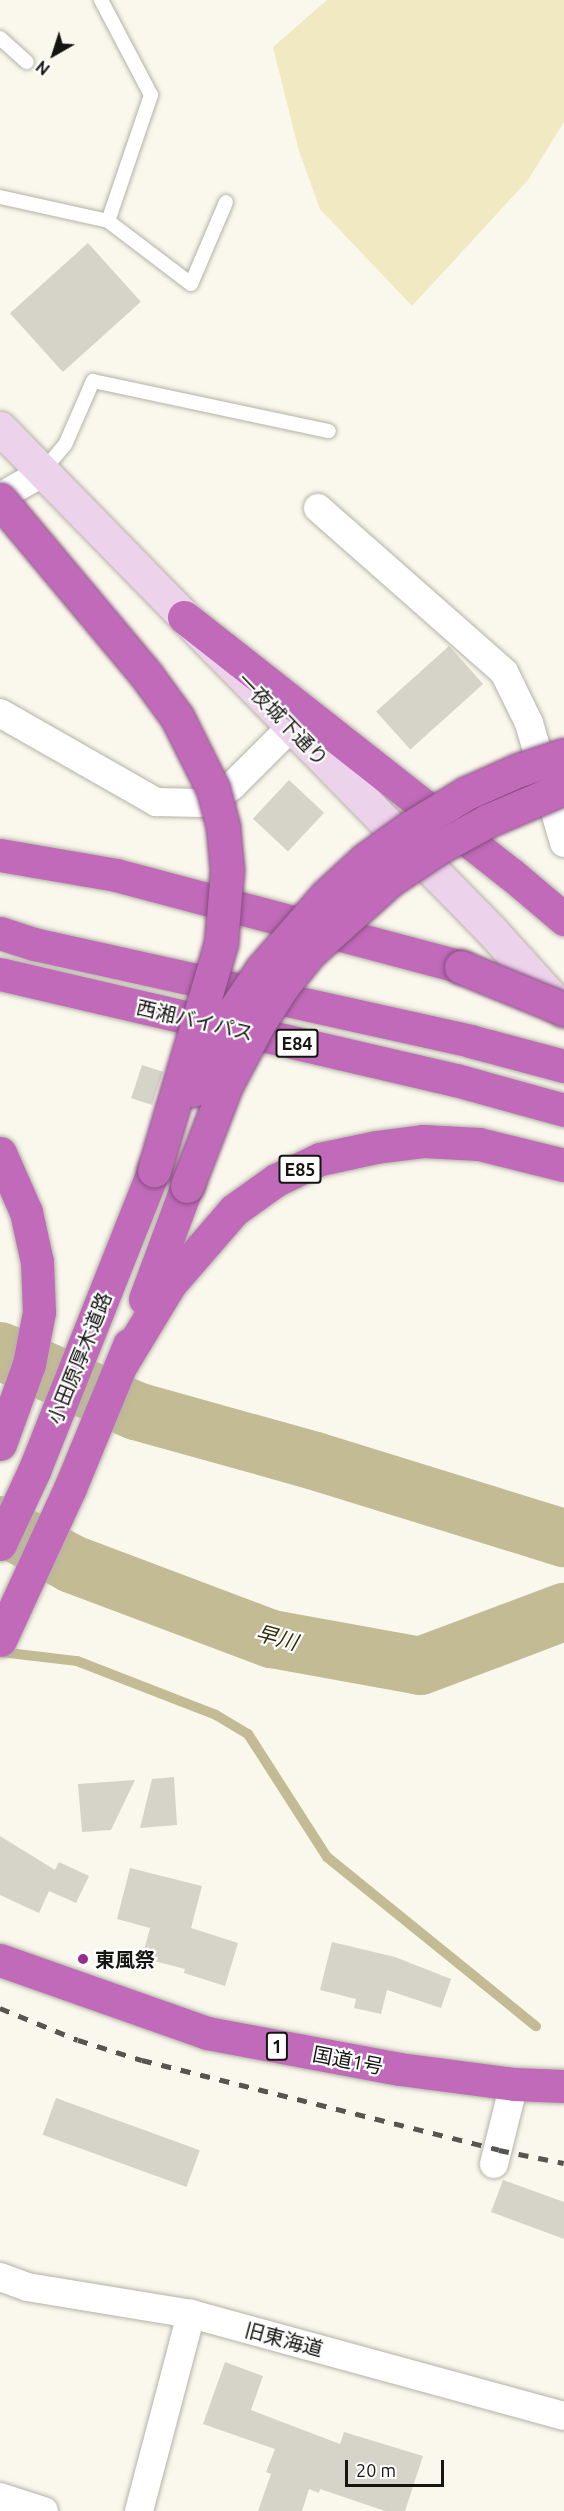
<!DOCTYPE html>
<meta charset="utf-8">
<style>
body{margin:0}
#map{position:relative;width:564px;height:2511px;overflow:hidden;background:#faf8ec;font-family:Ubuntu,"Noto Sans JP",sans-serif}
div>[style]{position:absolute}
.green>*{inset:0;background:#f0e9c2}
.stream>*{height:10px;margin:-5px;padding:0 5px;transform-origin:5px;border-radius:5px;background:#c3bb94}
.river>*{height:58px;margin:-29px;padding:0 29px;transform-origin:29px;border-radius:29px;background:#c3bb94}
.building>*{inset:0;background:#d6d4c8;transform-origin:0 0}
.roads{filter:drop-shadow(0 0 2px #b4b2a7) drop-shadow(0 0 2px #b4b2a7)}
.lane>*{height:14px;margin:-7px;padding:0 7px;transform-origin:7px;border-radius:7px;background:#fff}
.street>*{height:28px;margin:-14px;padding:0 14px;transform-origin:14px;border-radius:14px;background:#fff}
.secondary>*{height:33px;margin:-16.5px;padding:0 16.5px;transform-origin:16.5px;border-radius:16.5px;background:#ecd2ea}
.highway>*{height:33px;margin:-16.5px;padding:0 16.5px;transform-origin:16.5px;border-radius:16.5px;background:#c06ab9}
.rail>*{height:4.5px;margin-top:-2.25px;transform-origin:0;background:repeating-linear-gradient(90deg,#56554f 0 10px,transparent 0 20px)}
.bridges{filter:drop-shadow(0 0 2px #844c7e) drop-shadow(0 0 2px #844c7e)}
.highway-bridge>*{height:33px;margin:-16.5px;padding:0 16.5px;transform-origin:16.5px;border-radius:16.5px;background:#c06ab9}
.dots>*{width:16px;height:16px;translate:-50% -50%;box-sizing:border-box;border:3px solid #fff;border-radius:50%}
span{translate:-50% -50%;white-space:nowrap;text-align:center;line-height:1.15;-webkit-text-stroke:4.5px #fff;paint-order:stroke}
.shield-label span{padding:2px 4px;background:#fff;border:2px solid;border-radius:4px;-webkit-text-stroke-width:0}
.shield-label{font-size:18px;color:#151511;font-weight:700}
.street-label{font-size:20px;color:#151511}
.poi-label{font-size:20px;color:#151511;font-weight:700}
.left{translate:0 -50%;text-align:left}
.water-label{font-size:21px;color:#332d0b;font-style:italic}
.north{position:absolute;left:24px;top:24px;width:60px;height:60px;-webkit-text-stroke:4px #fff;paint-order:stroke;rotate:219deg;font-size:16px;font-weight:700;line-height:24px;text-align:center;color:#151511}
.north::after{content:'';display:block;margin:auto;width:21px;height:27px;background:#151511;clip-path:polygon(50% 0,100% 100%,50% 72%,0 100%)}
.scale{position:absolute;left:345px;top:2460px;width:99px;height:27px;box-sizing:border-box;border:3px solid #151511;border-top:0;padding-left:8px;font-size:18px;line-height:21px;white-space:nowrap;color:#151511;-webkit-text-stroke:4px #fff;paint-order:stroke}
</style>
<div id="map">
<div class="green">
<div style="clip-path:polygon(327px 0,564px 0,564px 122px,528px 180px,412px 306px,320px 209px,299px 151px,273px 47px)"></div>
</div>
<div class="stream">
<div style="left:0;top:1652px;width:78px;rotate:6.7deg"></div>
<div style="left:77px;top:1661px;width:149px;rotate:21.2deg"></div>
<div style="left:216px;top:1715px;width:37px;rotate:31deg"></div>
<div style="left:248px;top:1734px;width:146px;rotate:57.3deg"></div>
<div style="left:327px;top:1857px;width:269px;rotate:39deg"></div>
</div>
<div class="river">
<div style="left:0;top:1351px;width:149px;rotate:23.8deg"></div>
<div style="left:136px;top:1411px;width:186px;rotate:15.6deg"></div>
<div style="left:315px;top:1461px;width:261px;rotate:17.2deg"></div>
<div style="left:0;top:1525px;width:82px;rotate:28.4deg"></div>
<div style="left:72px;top:1564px;width:214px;rotate:20.6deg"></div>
<div style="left:272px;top:1639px;width:150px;rotate:10.3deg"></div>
<div style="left:420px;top:1666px;width:154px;rotate:-20.6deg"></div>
</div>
<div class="building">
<div style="left:88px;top:243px;width:79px;height:105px;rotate:48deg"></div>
<div style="left:449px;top:646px;width:51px;height:98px;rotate:48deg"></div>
<div style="left:289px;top:780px;width:48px;height:53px;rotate:43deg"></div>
<div style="left:142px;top:1065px;width:22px;height:35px;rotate:18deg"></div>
<div style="clip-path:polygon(174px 1777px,177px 1825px,140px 1828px,152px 1779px)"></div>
<div style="clip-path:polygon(135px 1780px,111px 1830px,82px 1832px,78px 1784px)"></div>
<div style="clip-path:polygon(0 1836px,55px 1870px,59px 1862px,89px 1876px,76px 1903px,49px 1891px,39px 1913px,0 1895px)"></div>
<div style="clip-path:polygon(130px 1868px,202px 1886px,191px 1928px,238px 1943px,225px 1986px,184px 1973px,185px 1969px,142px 1958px,150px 1928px,117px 1919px)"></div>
<div style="clip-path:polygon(332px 1942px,395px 1957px,451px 1979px,441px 2008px,387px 1990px,381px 2014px,354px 2008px,356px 1999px,320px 1990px)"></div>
<div style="left:56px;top:2098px;width:153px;height:39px;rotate:20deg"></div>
<div style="clip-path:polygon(503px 2180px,564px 2202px,564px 2239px,491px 2212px)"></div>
<div style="clip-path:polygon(225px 2362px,263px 2376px,251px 2410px,340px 2444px,344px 2432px,423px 2456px,405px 2511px,385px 2511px,320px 2489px,319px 2493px,309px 2489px,302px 2511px,258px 2511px,271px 2474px,266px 2472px,275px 2449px,203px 2424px)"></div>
</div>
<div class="roads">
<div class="lane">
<div style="left:101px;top:0;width:107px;rotate:62.2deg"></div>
<div style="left:151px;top:95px;width:133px;rotate:108.8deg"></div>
<div style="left:0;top:38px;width:36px;rotate:42deg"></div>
<div style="left:0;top:197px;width:111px;rotate:12.5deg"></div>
<div style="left:108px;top:221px;width:104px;rotate:37.2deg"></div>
<div style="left:191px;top:284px;width:89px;rotate:-66.9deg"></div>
<div style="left:42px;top:472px;width:35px;rotate:-50deg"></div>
<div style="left:65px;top:445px;width:70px;rotate:-66.4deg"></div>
<div style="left:93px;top:381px;width:241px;rotate:12deg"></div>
</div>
<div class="street">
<div style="left:0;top:497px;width:48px;rotate:-29.7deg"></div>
<div style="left:318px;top:508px;width:248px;rotate:41.4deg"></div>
<div style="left:504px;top:672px;width:57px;rotate:63.9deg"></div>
<div style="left:529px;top:723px;width:125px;rotate:73.7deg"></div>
<div style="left:0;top:713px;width:180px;rotate:29.7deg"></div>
<div style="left:156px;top:802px;width:46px;rotate:1.2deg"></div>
<div style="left:202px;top:803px;width:12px;rotate:-14deg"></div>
<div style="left:214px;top:800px;width:23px;rotate:-38deg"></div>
<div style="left:232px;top:786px;width:83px;rotate:-45deg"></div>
<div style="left:494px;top:2164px;width:82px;rotate:-76deg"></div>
<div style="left:0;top:2277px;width:29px;rotate:20deg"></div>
<div style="left:27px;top:2287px;width:166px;rotate:9.3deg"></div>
<div style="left:191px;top:2314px;width:387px;rotate:15.3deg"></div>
<div style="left:0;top:2497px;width:46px;rotate:17.7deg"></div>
<div style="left:139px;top:2511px;width:204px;rotate:-75.2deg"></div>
</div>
<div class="secondary">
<div style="left:0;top:428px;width:701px;rotate:45.64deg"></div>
<div style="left:490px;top:929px;width:110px;rotate:47.9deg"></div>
</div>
<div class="highway">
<div style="left:184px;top:617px;width:416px;rotate:38.2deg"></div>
<div style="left:511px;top:874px;width:70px;rotate:40.3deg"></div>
<div style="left:0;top:855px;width:118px;rotate:9.8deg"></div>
<div style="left:116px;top:875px;width:357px;rotate:14.9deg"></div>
<div style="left:0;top:933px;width:36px;rotate:18deg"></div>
<div style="left:34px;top:944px;width:447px;rotate:12.5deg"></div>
<div style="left:470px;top:1041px;width:97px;rotate:14.9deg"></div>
<div style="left:0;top:974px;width:468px;rotate:13.1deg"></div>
<div style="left:456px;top:1080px;width:112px;rotate:15.5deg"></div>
<div style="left:0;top:1153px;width:64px;rotate:66.2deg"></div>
<div style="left:26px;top:1212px;width:51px;rotate:77.6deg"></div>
<div style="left:37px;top:1262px;width:50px;rotate:87.7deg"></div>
<div style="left:39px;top:1312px;width:53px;rotate:100.9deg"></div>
<div style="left:29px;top:1364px;width:85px;rotate:109.9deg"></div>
<div style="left:145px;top:1299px;width:121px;rotate:-69.6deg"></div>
<div style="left:121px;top:1365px;width:95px;rotate:-58.8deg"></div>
<div style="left:170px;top:1284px;width:98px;rotate:-49.1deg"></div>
<div style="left:234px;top:1210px;width:52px;rotate:-35.5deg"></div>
<div style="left:276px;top:1180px;width:49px;rotate:-25.5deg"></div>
<div style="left:320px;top:1159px;width:57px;rotate:-12.1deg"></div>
<div style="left:376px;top:1147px;width:47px;rotate:-7.3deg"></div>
<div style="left:423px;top:1141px;width:56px;rotate:3.1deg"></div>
<div style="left:479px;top:1144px;width:88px;rotate:13.9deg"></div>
<div style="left:0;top:1544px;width:81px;rotate:-65deg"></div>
<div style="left:34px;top:1471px;width:324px;rotate:-68.3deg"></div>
<div style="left:0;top:1640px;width:167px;rotate:-65.3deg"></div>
<div style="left:70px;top:1488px;width:155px;rotate:-67.6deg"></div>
<div style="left:0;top:1960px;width:219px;rotate:19.4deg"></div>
<div style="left:207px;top:2033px;width:196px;rotate:10.6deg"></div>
<div style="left:400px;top:2069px;width:115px;rotate:7.5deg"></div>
<div style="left:514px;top:2084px;width:50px;rotate:2.3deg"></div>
</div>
</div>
<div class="rail">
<div style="left:0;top:2008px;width:84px;rotate:22.3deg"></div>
<div style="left:78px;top:2040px;width:67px;rotate:17.4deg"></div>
<div style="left:142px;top:2060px;width:368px;rotate:14.1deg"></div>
<div style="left:499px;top:2150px;width:66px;rotate:11.3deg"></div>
</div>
<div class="bridges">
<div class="highway-bridge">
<div style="left:0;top:500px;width:229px;rotate:50.1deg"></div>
<div style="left:147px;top:676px;width:51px;rotate:53.8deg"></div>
<div style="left:177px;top:717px;width:80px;rotate:63.4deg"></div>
<div style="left:213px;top:789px;width:39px;rotate:75deg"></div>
<div style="left:223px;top:827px;width:43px;rotate:84.7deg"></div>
<div style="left:227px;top:870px;width:73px;rotate:94.7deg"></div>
<div style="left:221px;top:943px;width:237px;rotate:106.4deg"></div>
<div style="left:461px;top:967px;width:111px;rotate:22.2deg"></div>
<div style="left:193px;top:1090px;width:84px;rotate:-63.1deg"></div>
<div style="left:231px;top:1015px;width:55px;rotate:-56deg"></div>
<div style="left:262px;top:969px;width:97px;rotate:-48.8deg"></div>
<div style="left:326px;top:896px;width:53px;rotate:-42.7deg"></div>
<div style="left:365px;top:860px;width:57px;rotate:-35.7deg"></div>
<div style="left:411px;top:827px;width:66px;rotate:-31.3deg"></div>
<div style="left:467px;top:793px;width:57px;rotate:-23.9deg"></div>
<div style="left:519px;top:770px;width:47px;rotate:-18.4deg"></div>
<div style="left:187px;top:1186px;width:108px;rotate:-68.9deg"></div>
<div style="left:226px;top:1085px;width:70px;rotate:-62deg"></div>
<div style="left:259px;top:1023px;width:43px;rotate:-57.4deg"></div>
<div style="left:282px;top:987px;width:43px;rotate:-51.5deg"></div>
<div style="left:309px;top:953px;width:109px;rotate:-42deg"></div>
<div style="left:390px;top:880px;width:58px;rotate:-33.7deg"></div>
<div style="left:438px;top:848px;width:56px;rotate:-28.9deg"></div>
<div style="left:487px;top:821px;width:84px;rotate:-23.2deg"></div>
</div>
</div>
<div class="dots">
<div style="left:83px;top:1959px;background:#952c8f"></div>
</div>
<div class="shield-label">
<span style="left:297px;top:1043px">E84</span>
<span style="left:300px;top:1169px">E85</span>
<span style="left:277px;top:2046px">1</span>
</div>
<div class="street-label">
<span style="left:283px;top:719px;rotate:46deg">一夜城下通り</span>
<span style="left:195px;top:1020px;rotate:13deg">西湘バイパス</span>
<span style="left:79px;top:1358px;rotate:-68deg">小田原厚木道路</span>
<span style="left:348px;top:2060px;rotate:11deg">国道1号</span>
<span style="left:284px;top:2339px;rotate:15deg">旧東海道</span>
</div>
<div class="poi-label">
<span class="left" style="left:95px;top:1959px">東風祭</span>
</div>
<div class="water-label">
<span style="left:277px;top:1637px;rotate:15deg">早川</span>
</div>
<div class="north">N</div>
<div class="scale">20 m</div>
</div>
